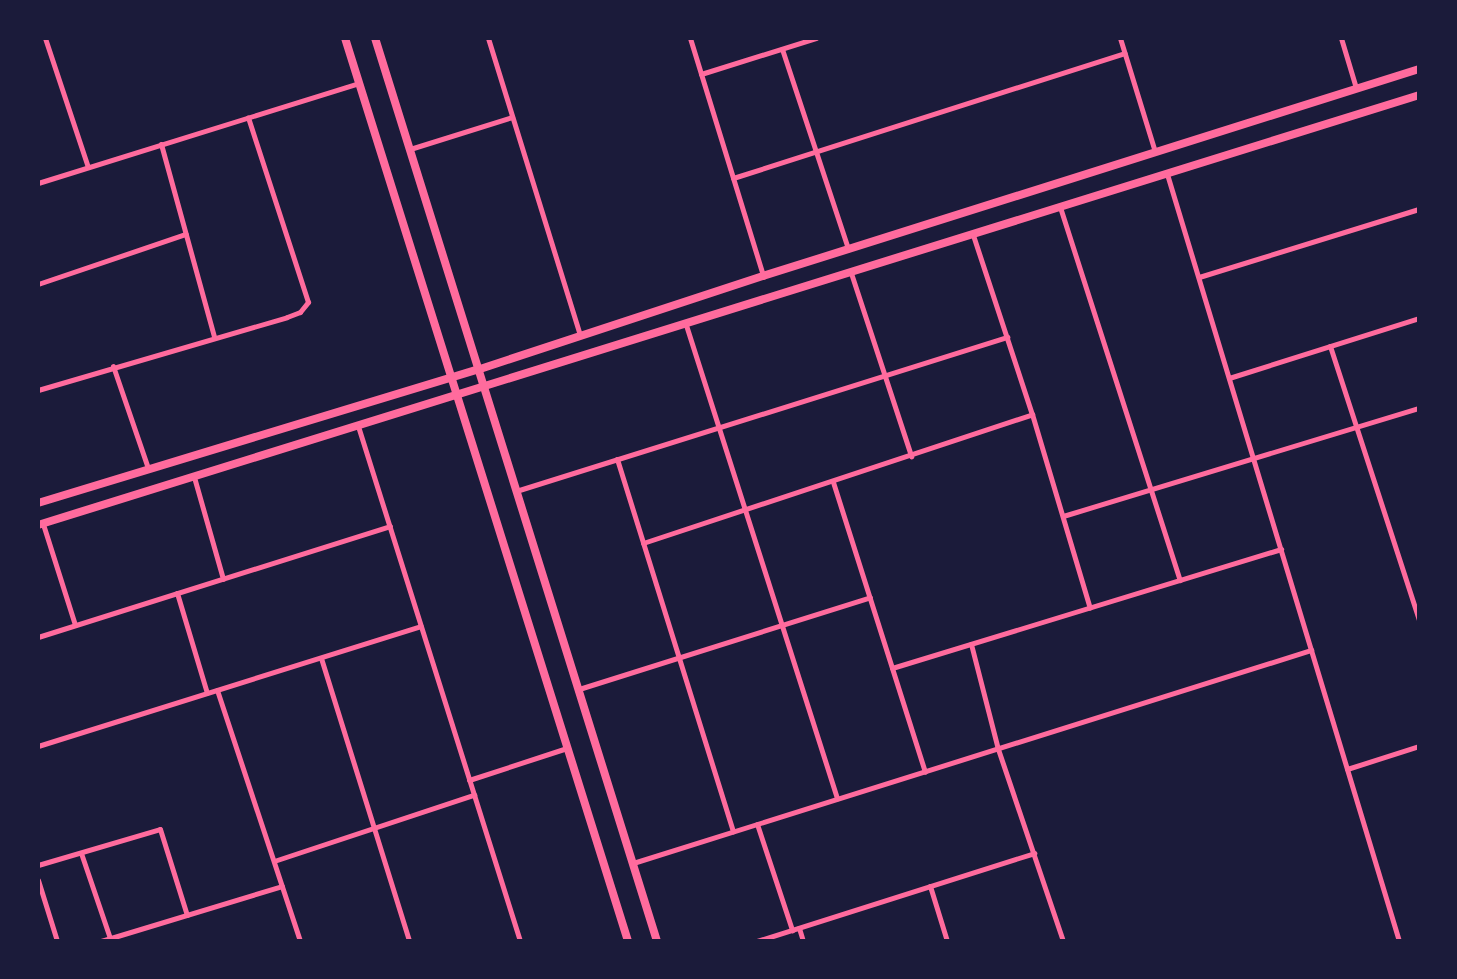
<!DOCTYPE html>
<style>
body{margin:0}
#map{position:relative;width:1457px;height:979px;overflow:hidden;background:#1b1b3a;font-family:Jost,sans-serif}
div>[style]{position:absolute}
.minor>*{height:5px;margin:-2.5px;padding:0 2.5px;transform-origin:2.5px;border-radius:2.5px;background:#ff6b9d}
.secondary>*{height:8px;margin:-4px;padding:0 4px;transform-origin:4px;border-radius:4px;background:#ff6b9d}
span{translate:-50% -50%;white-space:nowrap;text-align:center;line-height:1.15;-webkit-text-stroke:8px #1b1b3a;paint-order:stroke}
.frame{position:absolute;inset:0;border:40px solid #1b1b3a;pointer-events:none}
</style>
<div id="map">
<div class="minor">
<div style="left:45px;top:38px;width:136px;rotate:71.6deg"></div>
<div style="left:488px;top:38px;width:312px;rotate:72.8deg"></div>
<div style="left:690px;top:38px;width:249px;rotate:72.9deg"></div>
<div style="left:1120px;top:38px;width:119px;rotate:72.9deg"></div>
<div style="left:1341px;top:38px;width:52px;rotate:73.3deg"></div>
<div style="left:782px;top:49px;width:211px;rotate:71.7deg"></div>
<div style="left:701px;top:74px;width:121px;rotate:-17.4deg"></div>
<div style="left:161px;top:144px;width:200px;rotate:74.6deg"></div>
<div style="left:410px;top:149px;width:107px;rotate:-17.4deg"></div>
<div style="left:1167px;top:174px;width:801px;rotate:73.17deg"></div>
<div style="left:733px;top:178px;width:411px;rotate:-17.7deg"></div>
<div style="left:38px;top:183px;width:336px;rotate:-17.3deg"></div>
<div style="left:1060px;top:207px;width:392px;rotate:72.2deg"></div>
<div style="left:973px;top:235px;width:188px;rotate:71.8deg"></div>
<div style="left:1032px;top:414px;width:202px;rotate:73.4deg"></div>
<div style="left:851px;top:273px;width:193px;rotate:71.8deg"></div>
<div style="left:1199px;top:277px;width:230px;rotate:-17.2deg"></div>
<div style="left:38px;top:284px;width:156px;rotate:-18.7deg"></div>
<div style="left:686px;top:325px;width:497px;rotate:72.3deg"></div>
<div style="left:1330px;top:346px;width:288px;rotate:72deg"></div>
<div style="left:113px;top:366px;width:108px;rotate:71.1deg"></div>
<div style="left:1229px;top:378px;width:199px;rotate:-17.5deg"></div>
<div style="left:38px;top:390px;width:259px;rotate:-16.3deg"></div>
<div style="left:287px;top:317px;width:14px;rotate:-21deg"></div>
<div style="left:300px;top:312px;width:13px;rotate:-51deg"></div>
<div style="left:308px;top:302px;width:194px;rotate:-108deg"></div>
<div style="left:358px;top:426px;width:540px;rotate:72.54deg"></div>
<div style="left:617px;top:459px;width:390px;rotate:72.7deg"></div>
<div style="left:194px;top:477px;width:106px;rotate:74.1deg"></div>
<div style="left:833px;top:482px;width:304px;rotate:72.4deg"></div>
<div style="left:516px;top:491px;width:515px;rotate:-17.41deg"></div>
<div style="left:1063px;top:516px;width:372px;rotate:-16.9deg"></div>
<div style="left:43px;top:524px;width:106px;rotate:72.4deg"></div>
<div style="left:643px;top:543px;width:410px;rotate:-18.3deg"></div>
<div style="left:177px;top:593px;width:104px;rotate:73.3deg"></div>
<div style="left:38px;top:637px;width:369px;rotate:-17.5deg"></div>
<div style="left:971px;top:644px;width:108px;rotate:75.6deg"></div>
<div style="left:998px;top:749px;width:203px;rotate:71.3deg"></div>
<div style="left:321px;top:658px;width:296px;rotate:72.7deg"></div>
<div style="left:892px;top:668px;width:407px;rotate:-17deg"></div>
<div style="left:579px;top:689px;width:305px;rotate:-17.5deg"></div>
<div style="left:217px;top:690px;width:264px;rotate:71.7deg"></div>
<div style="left:38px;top:746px;width:401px;rotate:-17.4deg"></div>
<div style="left:1347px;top:769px;width:76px;rotate:-17.7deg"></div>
<div style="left:469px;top:780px;width:103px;rotate:-18.1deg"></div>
<div style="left:757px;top:824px;width:112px;rotate:71.7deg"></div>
<div style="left:81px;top:853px;width:90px;rotate:71.2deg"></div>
<div style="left:274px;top:861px;width:211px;rotate:-18.3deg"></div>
<div style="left:633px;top:863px;width:711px;rotate:-17.44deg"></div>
<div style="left:38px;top:865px;width:127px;rotate:-16.4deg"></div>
<div style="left:160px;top:829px;width:90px;rotate:72.6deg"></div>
<div style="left:38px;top:880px;width:64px;rotate:72.7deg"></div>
<div style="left:930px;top:886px;width:58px;rotate:72.8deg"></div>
<div style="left:799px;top:928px;width:14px;rotate:73deg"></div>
<div style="left:101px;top:941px;width:189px;rotate:-16.9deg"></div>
<div style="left:757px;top:941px;width:291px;rotate:-17.6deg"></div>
</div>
<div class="secondary">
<div style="left:345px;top:38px;width:946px;rotate:72.6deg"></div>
<div style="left:375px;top:38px;width:946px;rotate:72.66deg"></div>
<div style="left:38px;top:503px;width:459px;rotate:-16.9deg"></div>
<div style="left:477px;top:370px;width:301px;rotate:-18.2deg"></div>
<div style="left:763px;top:276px;width:688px;rotate:-17.51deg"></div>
<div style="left:38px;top:525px;width:1446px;rotate:-17.29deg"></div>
</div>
<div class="frame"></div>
</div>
